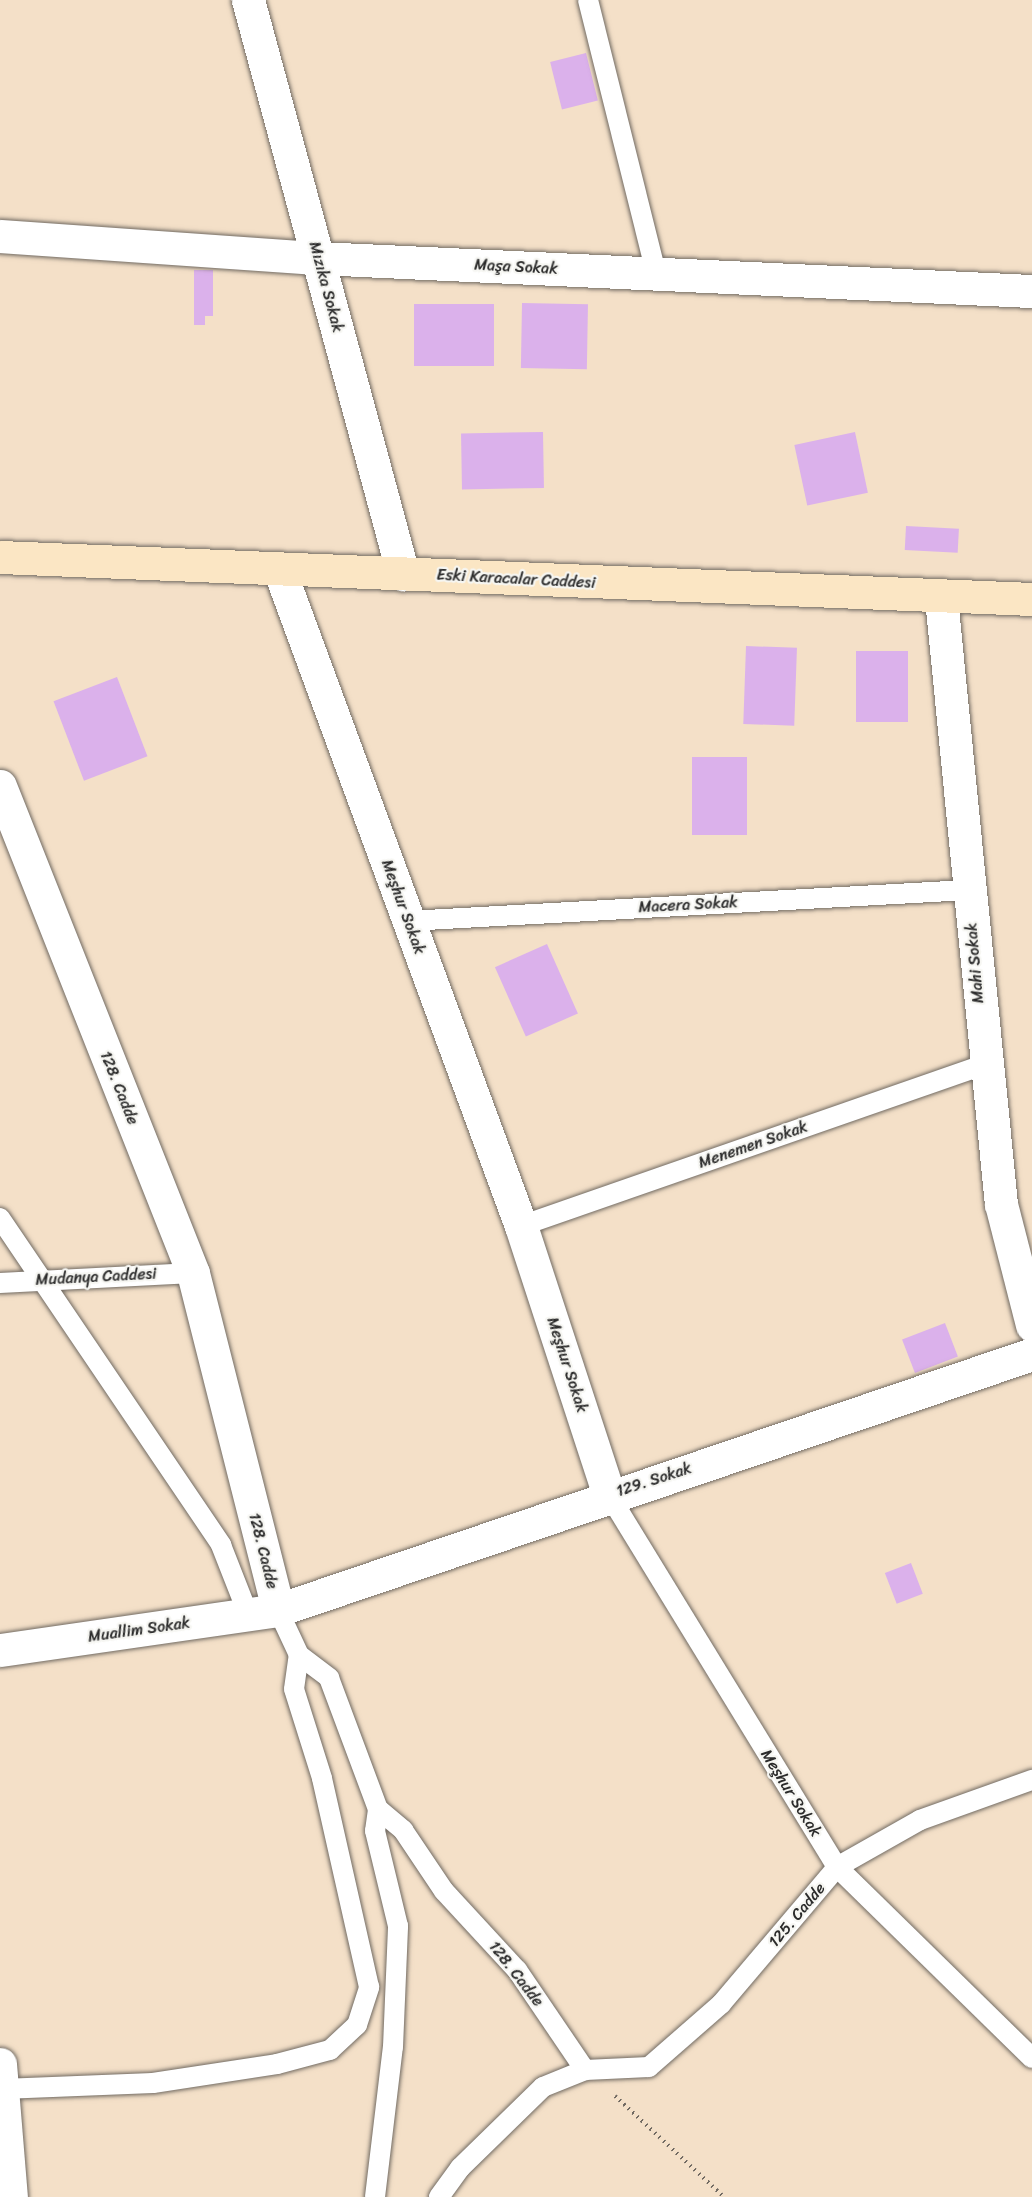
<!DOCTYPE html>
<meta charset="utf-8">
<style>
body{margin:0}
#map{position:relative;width:1032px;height:2197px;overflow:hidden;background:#f4e0c8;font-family:Sriracha,sans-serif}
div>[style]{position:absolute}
.building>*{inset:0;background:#dbb1eb;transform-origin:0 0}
.path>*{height:4px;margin-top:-2px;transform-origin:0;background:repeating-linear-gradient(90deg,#716a62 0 1.5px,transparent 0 6px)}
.roads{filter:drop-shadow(0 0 2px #716a62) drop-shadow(0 0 2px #716a62)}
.lane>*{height:20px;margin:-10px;padding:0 10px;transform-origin:10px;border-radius:10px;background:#fff}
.street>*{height:33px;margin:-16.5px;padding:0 16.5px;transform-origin:16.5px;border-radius:16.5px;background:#fff}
.secondary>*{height:33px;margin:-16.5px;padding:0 16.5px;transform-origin:16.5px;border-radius:16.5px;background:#fbe6c4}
span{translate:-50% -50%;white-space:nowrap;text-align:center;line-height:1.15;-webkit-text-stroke:4.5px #f6f6f2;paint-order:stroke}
.street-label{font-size:16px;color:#2b2b2b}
</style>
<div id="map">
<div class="building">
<div style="left:586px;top:53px;width:49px;height:37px;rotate:76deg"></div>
<div style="clip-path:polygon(194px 270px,213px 270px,213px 316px,205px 316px,205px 325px,194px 325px)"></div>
<div style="left:522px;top:303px;width:66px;height:65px;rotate:1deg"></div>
<div style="left:494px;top:304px;width:62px;height:80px;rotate:90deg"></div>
<div style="left:543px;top:432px;width:56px;height:82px;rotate:89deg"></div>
<div style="left:855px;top:432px;width:62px;height:62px;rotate:78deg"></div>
<div style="left:906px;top:526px;width:53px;height:24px;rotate:3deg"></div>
<div style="left:746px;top:646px;width:51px;height:78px;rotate:2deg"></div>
<div style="left:856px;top:651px;width:52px;height:71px"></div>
<div style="left:117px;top:677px;width:85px;height:68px;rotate:69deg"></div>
<div style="left:692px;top:757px;width:55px;height:78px"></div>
<div style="left:547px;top:944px;width:76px;height:57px;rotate:66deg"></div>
<div style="left:945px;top:1323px;width:36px;height:46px;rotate:69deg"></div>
<div style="left:911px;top:1563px;width:33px;height:28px;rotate:69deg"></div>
</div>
<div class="path">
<div style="left:615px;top:2096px;width:149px;rotate:42.8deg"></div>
</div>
<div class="roads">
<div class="lane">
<div style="left:588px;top:0;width:281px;rotate:76deg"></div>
<div style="left:408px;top:921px;width:561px;rotate:-3.17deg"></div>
<div style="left:0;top:1218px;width:395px;rotate:55.9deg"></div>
<div style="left:221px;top:1545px;width:74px;rotate:68.6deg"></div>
<div style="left:521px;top:1226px;width:490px;rotate:-19.2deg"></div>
<div style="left:0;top:1283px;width:193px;rotate:-3deg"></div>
<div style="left:609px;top:1495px;width:436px;rotate:58.5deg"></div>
<div style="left:837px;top:1867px;width:273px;rotate:44.4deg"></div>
<div style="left:278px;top:1610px;width:50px;rotate:65deg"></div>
<div style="left:299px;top:1655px;width:38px;rotate:37deg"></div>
<div style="left:329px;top:1678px;width:140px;rotate:69.5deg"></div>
<div style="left:378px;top:1809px;width:33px;rotate:40deg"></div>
<div style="left:403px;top:1830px;width:73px;rotate:56.1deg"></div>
<div style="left:444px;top:1891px;width:108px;rotate:47.3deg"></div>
<div style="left:517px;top:1970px;width:121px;rotate:55.8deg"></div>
<div style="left:2px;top:2089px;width:151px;rotate:-2.3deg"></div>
<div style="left:153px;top:2083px;width:125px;rotate:-8.7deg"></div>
<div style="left:277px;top:2064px;width:55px;rotate:-14.8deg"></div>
<div style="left:330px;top:2050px;width:37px;rotate:-43deg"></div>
<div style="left:357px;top:2025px;width:40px;rotate:-72deg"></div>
<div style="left:369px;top:1987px;width:214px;rotate:-102.7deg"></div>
<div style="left:322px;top:1778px;width:93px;rotate:-107.5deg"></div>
<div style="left:294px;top:1689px;width:34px;rotate:-82deg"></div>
<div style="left:375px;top:2197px;width:151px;rotate:-83.2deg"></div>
<div style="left:393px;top:2047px;width:121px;rotate:-87.6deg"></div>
<div style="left:398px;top:1926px;width:98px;rotate:-103.6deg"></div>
<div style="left:375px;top:1831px;width:22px;rotate:-82deg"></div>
<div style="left:439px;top:2197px;width:36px;rotate:-54deg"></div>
<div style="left:460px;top:2168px;width:116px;rotate:-44.3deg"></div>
<div style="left:543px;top:2087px;width:45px;rotate:-22deg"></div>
<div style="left:585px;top:2070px;width:64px;rotate:-2.7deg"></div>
<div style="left:649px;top:2067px;width:96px;rotate:-41.2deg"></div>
<div style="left:721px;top:2004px;width:180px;rotate:-49.7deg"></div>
<div style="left:837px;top:1867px;width:95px;rotate:-29.5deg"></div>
<div style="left:920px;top:1820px;width:119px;rotate:-19.7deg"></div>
</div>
<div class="street">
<div style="left:248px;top:0;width:595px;rotate:74.89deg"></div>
<div style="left:0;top:236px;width:319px;rotate:4deg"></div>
<div style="left:318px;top:258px;width:715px;rotate:2.65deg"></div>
<div style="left:279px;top:569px;width:700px;rotate:69.78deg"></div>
<div style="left:521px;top:1226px;width:283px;rotate:71.9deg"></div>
<div style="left:941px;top:598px;width:609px;rotate:84.35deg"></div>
<div style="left:1001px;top:1204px;width:125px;rotate:75.6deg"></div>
<div style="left:0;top:786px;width:524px;rotate:68.38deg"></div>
<div style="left:193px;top:1273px;width:348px;rotate:75.8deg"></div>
<div style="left:0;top:1650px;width:281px;rotate:-8.2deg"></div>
<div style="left:278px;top:1610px;width:796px;rotate:-18.75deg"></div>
<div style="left:0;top:2064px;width:133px;rotate:85.3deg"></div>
</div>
<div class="secondary">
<div style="left:0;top:557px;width:1033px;rotate:2.33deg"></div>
</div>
</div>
<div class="street-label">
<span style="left:516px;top:267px;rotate:3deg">Maşa Sokak</span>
<span style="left:326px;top:287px;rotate:75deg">Mızıka Sokak</span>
<span style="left:516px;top:579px;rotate:3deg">Eski Karacalar Caddesi</span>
<span style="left:688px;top:905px;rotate:-3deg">Macera Sokak</span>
<span style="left:403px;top:907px;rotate:70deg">Meşhur Sokak</span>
<span style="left:975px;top:963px;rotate:-95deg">Mahi Sokak</span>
<span style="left:119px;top:1088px;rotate:68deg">128. Cadde</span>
<span style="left:753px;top:1145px;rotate:-19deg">Menemen Sokak</span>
<span style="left:96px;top:1277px;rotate:-3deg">Mudanya Caddesi</span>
<span style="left:567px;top:1365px;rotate:72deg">Meşhur Sokak</span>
<span style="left:654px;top:1480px;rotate:-18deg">129. Sokak</span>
<span style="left:263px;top:1551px;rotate:76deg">128. Cadde</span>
<span style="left:139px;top:1630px;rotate:-8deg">Muallim Sokak</span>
<span style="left:791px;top:1793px;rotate:58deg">Meşhur Sokak</span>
<span style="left:797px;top:1915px;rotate:-50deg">125. Cadde</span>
<span style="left:516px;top:1974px;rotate:52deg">128. Cadde</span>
</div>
</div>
